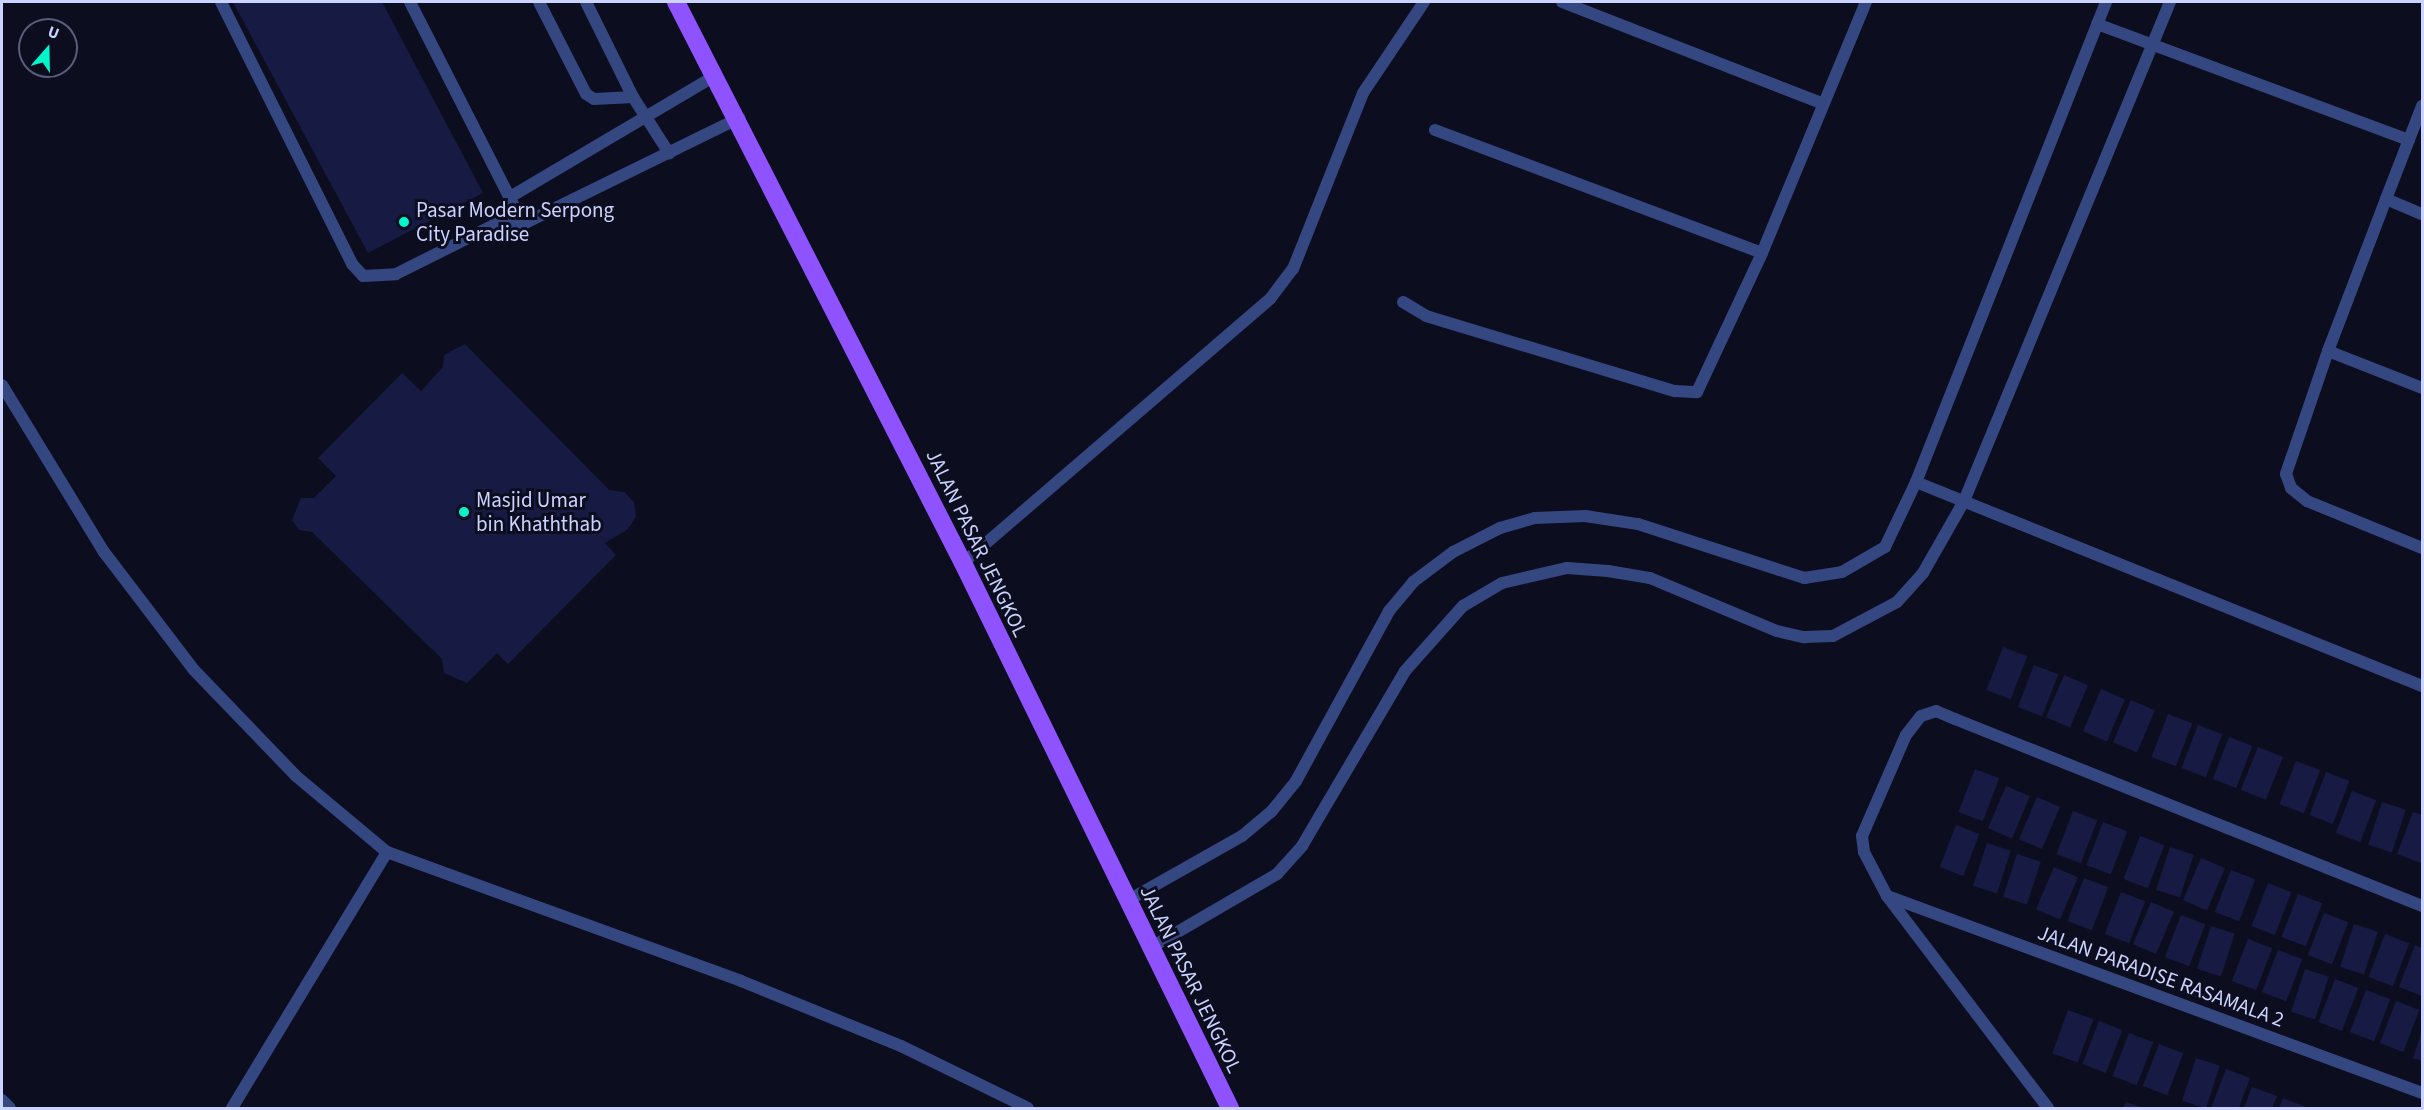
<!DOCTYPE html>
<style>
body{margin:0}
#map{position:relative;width:2424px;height:1110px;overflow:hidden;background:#0c0e20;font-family:"Source Sans 3",sans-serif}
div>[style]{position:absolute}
.building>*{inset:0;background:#171a42;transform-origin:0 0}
.service>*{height:12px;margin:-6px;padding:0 6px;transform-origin:6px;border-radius:6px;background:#354781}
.minor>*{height:12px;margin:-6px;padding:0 6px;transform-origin:6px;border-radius:6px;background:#354781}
.primary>*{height:18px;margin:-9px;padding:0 9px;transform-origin:9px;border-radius:9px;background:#8f52ff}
.dots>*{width:16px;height:16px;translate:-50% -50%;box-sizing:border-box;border:3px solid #0c0e20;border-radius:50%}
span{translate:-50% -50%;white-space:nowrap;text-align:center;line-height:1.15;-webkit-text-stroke:6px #0c0e20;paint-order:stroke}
.poi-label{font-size:21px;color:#cbd3ff}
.left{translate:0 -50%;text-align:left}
.street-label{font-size:21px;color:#cbd3ff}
.frame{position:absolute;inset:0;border:3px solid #cbd3ff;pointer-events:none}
.north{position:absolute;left:18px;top:18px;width:60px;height:60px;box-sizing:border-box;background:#0c0e20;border:2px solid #585d79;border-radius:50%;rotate:20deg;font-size:16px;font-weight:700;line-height:24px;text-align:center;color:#cbd3ff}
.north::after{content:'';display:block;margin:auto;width:21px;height:27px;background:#00f6cb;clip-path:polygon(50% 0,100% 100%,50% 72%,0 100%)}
</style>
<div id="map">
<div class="building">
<div style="clip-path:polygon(233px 2px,382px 2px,483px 193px,368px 253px)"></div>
<div style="clip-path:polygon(465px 344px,609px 490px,624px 492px,634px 502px,636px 517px,628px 529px,605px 543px,616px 555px,508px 664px,497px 653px,467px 683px,444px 673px,442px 659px,312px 532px,299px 530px,292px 520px,301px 498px,314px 498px,336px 476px,318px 458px,402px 373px,421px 391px,443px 367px,444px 355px)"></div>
<div style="left:2003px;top:647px;width:26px;height:46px;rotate:21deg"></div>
<div style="left:2034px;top:665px;width:26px;height:45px;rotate:21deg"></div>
<div style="left:2064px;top:675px;width:26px;height:46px;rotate:23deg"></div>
<div style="left:2101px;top:689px;width:26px;height:46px;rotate:23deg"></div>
<div style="left:2131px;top:700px;width:26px;height:46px;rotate:23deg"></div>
<div style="left:2168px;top:714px;width:26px;height:46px;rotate:21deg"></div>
<div style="left:2198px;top:725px;width:26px;height:46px;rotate:21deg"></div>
<div style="left:2229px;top:737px;width:25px;height:45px;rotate:21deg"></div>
<div style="left:2258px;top:747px;width:27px;height:46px;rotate:22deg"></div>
<div style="left:2296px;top:761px;width:26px;height:46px;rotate:21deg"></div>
<div style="left:1975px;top:769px;width:26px;height:46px;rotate:21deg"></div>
<div style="left:2326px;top:772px;width:25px;height:46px;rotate:21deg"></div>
<div style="left:2006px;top:786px;width:26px;height:46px;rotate:23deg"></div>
<div style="left:2352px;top:791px;width:26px;height:45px;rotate:21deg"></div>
<div style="left:2037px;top:797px;width:25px;height:46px;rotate:23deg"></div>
<div style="left:2382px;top:802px;width:25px;height:45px;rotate:18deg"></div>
<div style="left:2073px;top:811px;width:26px;height:46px;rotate:21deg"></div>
<div style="clip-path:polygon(2413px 812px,2422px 815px,2421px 863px,2397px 854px)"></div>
<div style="left:2103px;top:822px;width:26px;height:46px;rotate:21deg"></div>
<div style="left:1956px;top:825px;width:25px;height:45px;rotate:21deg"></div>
<div style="left:2140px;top:836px;width:26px;height:46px;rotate:21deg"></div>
<div style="left:1987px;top:843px;width:25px;height:45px;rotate:18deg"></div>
<div style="left:2170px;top:847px;width:25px;height:45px;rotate:18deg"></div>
<div style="left:2017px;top:854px;width:25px;height:45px;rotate:18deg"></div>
<div style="left:2201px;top:858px;width:26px;height:46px;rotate:23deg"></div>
<div style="left:2054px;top:867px;width:26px;height:46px;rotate:23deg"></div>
<div style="left:2231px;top:870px;width:26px;height:45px;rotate:21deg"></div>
<div style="left:2084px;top:878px;width:26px;height:46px;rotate:21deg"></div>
<div style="left:2268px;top:883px;width:25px;height:46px;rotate:21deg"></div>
<div style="left:2121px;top:892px;width:26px;height:45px;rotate:21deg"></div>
<div style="left:2298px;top:894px;width:26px;height:46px;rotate:21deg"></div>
<div style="left:2151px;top:902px;width:25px;height:46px;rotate:23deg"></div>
<div style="left:2324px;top:913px;width:26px;height:45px;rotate:21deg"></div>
<div style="left:2181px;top:915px;width:26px;height:45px;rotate:21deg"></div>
<div style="left:2354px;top:924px;width:25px;height:45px;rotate:18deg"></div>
<div style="left:2211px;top:926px;width:25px;height:45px;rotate:18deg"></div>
<div style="left:2385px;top:934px;width:26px;height:46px;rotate:21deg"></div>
<div style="left:2248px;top:939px;width:26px;height:45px;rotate:21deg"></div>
<div style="clip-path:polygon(2415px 945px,2422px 948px,2422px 996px,2399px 987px)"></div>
<div style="left:2278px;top:950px;width:26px;height:45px;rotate:21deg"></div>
<div style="left:2305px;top:969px;width:25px;height:45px;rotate:18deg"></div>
<div style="left:2335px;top:979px;width:25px;height:46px;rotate:21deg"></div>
<div style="left:2366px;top:990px;width:26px;height:45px;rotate:21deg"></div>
<div style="left:2396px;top:1001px;width:25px;height:45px;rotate:21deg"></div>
<div style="left:2068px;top:1010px;width:27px;height:46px;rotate:20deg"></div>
<div style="left:2099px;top:1021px;width:25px;height:46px;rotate:21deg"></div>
<div style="clip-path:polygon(2422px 1031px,2422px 1061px,2413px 1058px)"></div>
<div style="left:2129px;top:1033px;width:26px;height:46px;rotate:21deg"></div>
<div style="left:2159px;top:1044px;width:26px;height:45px;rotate:21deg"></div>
<div style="left:2196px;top:1058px;width:25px;height:45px;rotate:18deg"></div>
<div style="clip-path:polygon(2226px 1069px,2250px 1078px,2239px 1108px,2211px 1108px)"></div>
<div style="clip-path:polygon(2252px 1087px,2277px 1096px,2272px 1108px,2244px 1108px)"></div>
<div style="clip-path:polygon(2283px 1098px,2306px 1107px,2306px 1108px,2279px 1108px)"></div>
<div style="clip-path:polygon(2126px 1102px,2143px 1108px,2123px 1108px)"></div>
</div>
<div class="service">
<div style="left:221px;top:2px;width:293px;rotate:63.4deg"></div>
<div style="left:352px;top:264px;width:16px;rotate:47deg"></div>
<div style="left:363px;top:276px;width:33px;rotate:-3deg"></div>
<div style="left:396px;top:274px;width:110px;rotate:-26.6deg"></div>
<div style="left:494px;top:225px;width:29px;rotate:-2deg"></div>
<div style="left:523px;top:224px;width:241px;rotate:-26.1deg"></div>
<div style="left:410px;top:2px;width:249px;rotate:63deg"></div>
<div style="left:539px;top:2px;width:103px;rotate:62.9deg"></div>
<div style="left:586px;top:94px;width:9px;rotate:32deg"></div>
<div style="left:594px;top:99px;width:39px;rotate:-3deg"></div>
<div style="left:586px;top:2px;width:106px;rotate:63.7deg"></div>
<div style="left:633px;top:97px;width:67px;rotate:57.3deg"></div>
<div style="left:494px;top:225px;width:32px;rotate:-60deg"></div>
<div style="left:510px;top:197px;width:238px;rotate:-30.6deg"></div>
</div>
<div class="minor">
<div style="left:1562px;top:2px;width:280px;rotate:21.3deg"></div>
<div style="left:2097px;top:24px;width:333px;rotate:20.4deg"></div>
<div style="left:1435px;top:130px;width:349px;rotate:20.6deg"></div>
<div style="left:2386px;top:199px;width:100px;rotate:-68.8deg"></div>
<div style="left:1403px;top:302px;width:27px;rotate:31deg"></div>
<div style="left:1426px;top:316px;width:260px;rotate:16.8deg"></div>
<div style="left:1675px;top:391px;width:22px;rotate:3deg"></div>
<div style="left:1697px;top:392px;width:153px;rotate:-64.9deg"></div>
<div style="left:1762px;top:253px;width:272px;rotate:-67.5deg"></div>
<div style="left:2328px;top:351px;width:163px;rotate:-69.1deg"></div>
<div style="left:2386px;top:199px;width:39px;rotate:23deg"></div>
<div style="left:2px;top:385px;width:196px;rotate:58.6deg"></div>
<div style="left:104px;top:552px;width:148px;rotate:52.7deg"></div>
<div style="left:194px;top:670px;width:147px;rotate:46.1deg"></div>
<div style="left:296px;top:776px;width:119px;rotate:39.9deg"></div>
<div style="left:387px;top:852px;width:377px;rotate:20deg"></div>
<div style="left:741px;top:981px;width:173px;rotate:22.1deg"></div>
<div style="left:901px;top:1046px;width:141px;rotate:26deg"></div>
<div style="left:2422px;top:388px;width:101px;rotate:-158.5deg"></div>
<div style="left:2328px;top:351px;width:130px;rotate:108.9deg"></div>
<div style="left:2286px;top:474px;width:15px;rotate:70deg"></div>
<div style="left:2291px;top:488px;width:21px;rotate:39deg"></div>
<div style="left:2307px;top:501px;width:124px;rotate:22.2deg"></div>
<div style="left:1916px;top:482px;width:546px;rotate:21.96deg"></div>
<div style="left:963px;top:563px;width:405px;rotate:-40.7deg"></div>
<div style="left:1270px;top:299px;width:38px;rotate:-53deg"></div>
<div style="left:1293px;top:269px;width:189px;rotate:-68.3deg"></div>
<div style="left:1363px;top:93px;width:110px;rotate:-56.2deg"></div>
<div style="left:1887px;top:896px;width:570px;rotate:20.21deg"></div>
<div style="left:1127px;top:901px;width:132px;rotate:-29.5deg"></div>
<div style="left:1242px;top:836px;width:38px;rotate:-40deg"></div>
<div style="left:1271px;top:812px;width:40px;rotate:-51deg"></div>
<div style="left:1296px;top:781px;width:194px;rotate:-61.3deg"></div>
<div style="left:1389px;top:611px;width:38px;rotate:-50deg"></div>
<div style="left:1413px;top:582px;width:50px;rotate:-36.9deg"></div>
<div style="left:1453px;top:552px;width:53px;rotate:-27.1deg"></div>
<div style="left:1500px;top:528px;width:36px;rotate:-16deg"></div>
<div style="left:1535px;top:518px;width:50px;rotate:-2.3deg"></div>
<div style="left:1585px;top:516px;width:54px;rotate:8.6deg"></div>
<div style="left:1638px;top:524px;width:175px;rotate:18deg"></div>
<div style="left:1804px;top:578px;width:38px;rotate:-9deg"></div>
<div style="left:1842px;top:572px;width:50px;rotate:-30.2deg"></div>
<div style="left:1885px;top:547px;width:72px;rotate:-64.5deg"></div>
<div style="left:1916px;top:482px;width:516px;rotate:-68.4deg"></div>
<div style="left:1150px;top:948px;width:147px;rotate:-30.2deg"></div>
<div style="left:1277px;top:874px;width:38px;rotate:-48deg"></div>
<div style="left:1302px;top:846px;width:203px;rotate:-59.5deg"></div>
<div style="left:1405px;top:671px;width:87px;rotate:-48.3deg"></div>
<div style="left:1463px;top:606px;width:45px;rotate:-30.5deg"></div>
<div style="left:1502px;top:583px;width:67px;rotate:-13deg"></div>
<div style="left:1567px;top:568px;width:41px;rotate:4.2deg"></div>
<div style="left:1608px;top:571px;width:43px;rotate:9.5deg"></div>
<div style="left:1650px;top:578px;width:138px;rotate:22.7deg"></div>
<div style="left:1777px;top:631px;width:28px;rotate:13deg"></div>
<div style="left:1804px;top:637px;width:29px;rotate:-2deg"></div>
<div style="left:1833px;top:636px;width:72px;rotate:-28deg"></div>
<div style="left:1897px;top:602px;width:39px;rotate:-48deg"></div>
<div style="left:1923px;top:573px;width:83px;rotate:-60.3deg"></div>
<div style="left:1964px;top:501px;width:540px;rotate:-67.57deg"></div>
<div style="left:2px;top:1100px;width:11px;rotate:45deg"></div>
<div style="left:232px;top:1108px;width:299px;rotate:-58.8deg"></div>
<div style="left:2048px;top:1108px;width:266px;rotate:-127.2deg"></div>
<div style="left:1887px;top:896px;width:50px;rotate:-117.6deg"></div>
<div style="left:1864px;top:852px;width:16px;rotate:-97deg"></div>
<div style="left:1862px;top:836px;width:110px;rotate:-66.5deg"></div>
<div style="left:1906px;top:735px;width:24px;rotate:-52deg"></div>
<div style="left:1921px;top:716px;width:16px;rotate:-18deg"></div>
<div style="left:1936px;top:711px;width:21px;rotate:23deg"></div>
<div style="left:1955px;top:719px;width:503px;rotate:21.82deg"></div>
</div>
<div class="primary">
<div style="left:676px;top:2px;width:630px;rotate:62.91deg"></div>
<div style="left:963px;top:563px;width:607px;rotate:63.9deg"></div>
</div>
<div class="dots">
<div style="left:404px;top:222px;background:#00f6cb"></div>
<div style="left:464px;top:512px;background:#00f6cb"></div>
</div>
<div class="poi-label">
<span class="left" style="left:416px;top:222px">Pasar Modern Serpong<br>City Paradise</span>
<span class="left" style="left:476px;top:512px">Masjid Umar<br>bin Khaththab</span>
</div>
<div class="street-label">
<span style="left:977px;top:543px;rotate:64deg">JALAN PASAR JENGKOL</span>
<span style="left:2161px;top:976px;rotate:20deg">JALAN PARADISE RASAMALA 2</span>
<span style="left:1191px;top:979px;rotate:64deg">JALAN PASAR JENGKOL</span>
</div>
<div class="frame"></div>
<div class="north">U</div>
</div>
